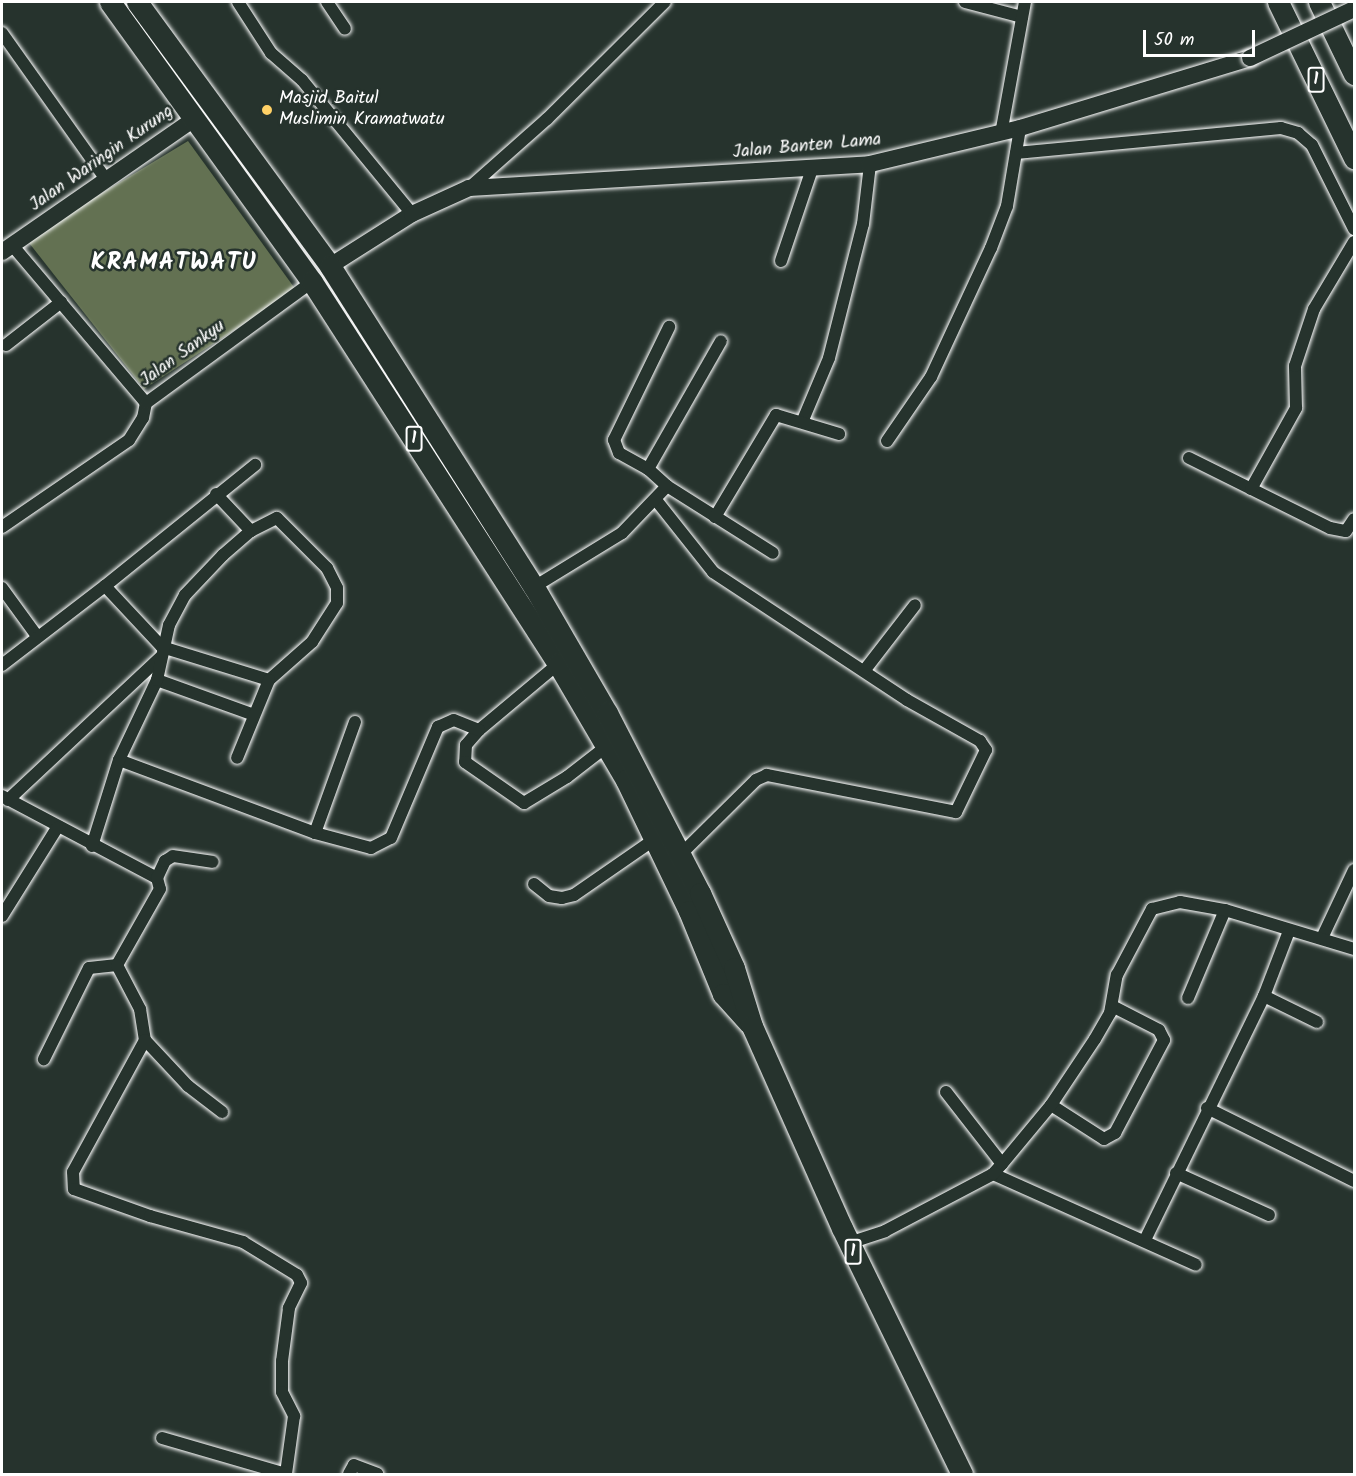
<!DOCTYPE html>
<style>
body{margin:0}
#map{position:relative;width:1356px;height:1476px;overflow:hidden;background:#26332d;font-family:Kalam,sans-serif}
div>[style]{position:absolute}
.green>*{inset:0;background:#637152}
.roads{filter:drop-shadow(0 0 2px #fff) drop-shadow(0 0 2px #fff)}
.street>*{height:12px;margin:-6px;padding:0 6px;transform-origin:6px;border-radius:6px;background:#26332d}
.secondary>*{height:16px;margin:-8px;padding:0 8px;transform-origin:8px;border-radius:8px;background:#26332d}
.highway>*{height:21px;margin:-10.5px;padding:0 10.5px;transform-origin:10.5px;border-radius:10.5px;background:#26332d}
.bridges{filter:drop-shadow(0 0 2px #fff) drop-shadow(0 0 2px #fff)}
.secondary-bridge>*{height:16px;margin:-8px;padding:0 8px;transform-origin:8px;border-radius:8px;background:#26332d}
.dots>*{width:16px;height:16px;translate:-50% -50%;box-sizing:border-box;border:3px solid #26332d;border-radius:50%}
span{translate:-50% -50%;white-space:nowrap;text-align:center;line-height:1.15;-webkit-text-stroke:5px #26332d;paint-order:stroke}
.shield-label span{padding:2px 4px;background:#26332d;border:2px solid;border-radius:4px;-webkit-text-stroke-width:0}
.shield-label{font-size:16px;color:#fff;font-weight:700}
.poi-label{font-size:18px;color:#fff}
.left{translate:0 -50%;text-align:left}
.street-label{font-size:18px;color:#fff}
.district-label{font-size:24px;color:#fff;font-weight:700;letter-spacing:1.5px}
.frame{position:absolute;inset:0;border:3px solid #fff;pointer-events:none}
.scale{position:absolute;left:1143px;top:30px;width:112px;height:27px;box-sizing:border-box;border:3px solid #fff;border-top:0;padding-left:8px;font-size:18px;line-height:21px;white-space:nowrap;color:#fff;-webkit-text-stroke:4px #26332d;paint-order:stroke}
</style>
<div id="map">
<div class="green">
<div style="clip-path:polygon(188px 141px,296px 290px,144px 389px,26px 239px)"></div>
</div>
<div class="roads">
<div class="street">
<div style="left:238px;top:2px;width:61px;rotate:57.1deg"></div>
<div style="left:271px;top:53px;width:41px;rotate:41.1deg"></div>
<div style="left:302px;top:80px;width:173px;rotate:50.6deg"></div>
<div style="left:327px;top:2px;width:32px;rotate:56deg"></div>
<div style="left:965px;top:2px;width:59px;rotate:14.7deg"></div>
<div style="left:2px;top:33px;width:181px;rotate:54.6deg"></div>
<div style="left:1001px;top:134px;width:134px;rotate:-79.7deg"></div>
<div style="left:1016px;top:153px;width:266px;rotate:-5.4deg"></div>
<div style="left:1281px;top:128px;width:18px;rotate:16deg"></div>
<div style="left:1298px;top:133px;width:18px;rotate:41deg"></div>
<div style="left:1312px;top:145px;width:94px;rotate:63.4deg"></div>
<div style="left:469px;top:188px;width:104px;rotate:-41.5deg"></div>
<div style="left:547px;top:119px;width:166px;rotate:-44.8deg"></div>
<div style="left:12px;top:245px;width:207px;rotate:49.7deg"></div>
<div style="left:781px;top:261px;width:97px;rotate:-71.4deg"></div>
<div style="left:6px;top:345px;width:70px;rotate:-38deg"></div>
<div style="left:803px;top:420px;width:67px;rotate:-67.2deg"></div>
<div style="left:829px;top:358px;width:138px;rotate:-75.8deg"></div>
<div style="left:863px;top:224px;width:60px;rotate:-83.3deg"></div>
<div style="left:887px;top:441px;width:78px;rotate:-55.5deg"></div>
<div style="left:931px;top:377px;width:142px;rotate:-65.1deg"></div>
<div style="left:991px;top:248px;width:45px;rotate:-69.1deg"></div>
<div style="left:1007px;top:206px;width:79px;rotate:-80.5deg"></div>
<div style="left:1189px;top:458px;width:157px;rotate:26.4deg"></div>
<div style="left:1330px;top:528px;width:16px;rotate:11deg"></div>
<div style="left:1346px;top:531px;width:14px;rotate:-56deg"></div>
<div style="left:648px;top:469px;width:33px;rotate:-151deg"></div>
<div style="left:619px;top:453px;width:14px;rotate:-111deg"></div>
<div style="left:614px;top:440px;width:126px;rotate:-64deg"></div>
<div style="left:667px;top:486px;width:125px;rotate:32.3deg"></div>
<div style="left:1251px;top:489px;width:93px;rotate:-60.9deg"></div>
<div style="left:1296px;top:408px;width:42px;rotate:-91.4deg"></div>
<div style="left:1295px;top:366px;width:60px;rotate:-71.6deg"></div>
<div style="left:1314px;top:309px;width:78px;rotate:-59.2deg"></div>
<div style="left:216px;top:494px;width:51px;rotate:46.6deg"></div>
<div style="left:656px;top:500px;width:92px;rotate:51.6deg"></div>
<div style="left:713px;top:572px;width:232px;rotate:33.4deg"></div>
<div style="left:907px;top:700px;width:84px;rotate:29.3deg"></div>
<div style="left:980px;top:741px;width:11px;rotate:56deg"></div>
<div style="left:986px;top:750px;width:69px;rotate:115.8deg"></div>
<div style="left:956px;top:812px;width:193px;rotate:-168.9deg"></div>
<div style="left:767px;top:775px;width:12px;rotate:156deg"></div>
<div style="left:756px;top:780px;width:105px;rotate:135.4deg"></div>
<div style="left:715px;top:517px;width:119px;rotate:-59.1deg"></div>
<div style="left:776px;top:415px;width:66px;rotate:16.8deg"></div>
<div style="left:2px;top:527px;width:154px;rotate:-34.4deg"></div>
<div style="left:129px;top:440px;width:26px;rotate:-58deg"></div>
<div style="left:143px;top:418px;width:15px;rotate:-79deg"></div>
<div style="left:146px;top:403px;width:205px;rotate:-36.1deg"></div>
<div style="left:105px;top:586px;width:193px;rotate:-38.9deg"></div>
<div style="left:534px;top:587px;width:103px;rotate:-31.5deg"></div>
<div style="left:622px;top:533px;width:65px;rotate:-46.2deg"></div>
<div style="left:667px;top:486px;width:25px;rotate:-138deg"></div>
<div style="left:648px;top:469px;width:147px;rotate:-60.3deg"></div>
<div style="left:2px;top:588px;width:59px;rotate:53.9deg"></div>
<div style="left:558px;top:664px;width:103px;rotate:140.1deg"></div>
<div style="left:479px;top:730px;width:20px;rotate:131deg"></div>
<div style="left:466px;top:745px;width:17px;rotate:93deg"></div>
<div style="left:465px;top:762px;width:72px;rotate:34.8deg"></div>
<div style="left:524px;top:803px;width:50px;rotate:-31.2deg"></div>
<div style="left:567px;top:777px;width:51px;rotate:-37.8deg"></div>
<div style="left:2px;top:665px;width:130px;rotate:-37.5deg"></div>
<div style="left:105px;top:586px;width:83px;rotate:46.9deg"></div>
<div style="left:162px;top:647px;width:112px;rotate:17.1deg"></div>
<div style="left:864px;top:671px;width:83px;rotate:-52.3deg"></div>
<div style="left:157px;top:680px;width:103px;rotate:19.8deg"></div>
<div style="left:119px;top:760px;width:209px;rotate:20.4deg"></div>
<div style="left:315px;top:833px;width:58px;rotate:15deg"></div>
<div style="left:371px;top:848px;width:22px;rotate:-27deg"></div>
<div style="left:391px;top:838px;width:121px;rotate:-67.1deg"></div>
<div style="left:438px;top:727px;width:17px;rotate:-24deg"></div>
<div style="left:454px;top:720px;width:27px;rotate:22deg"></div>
<div style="left:2px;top:796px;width:175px;rotate:27.9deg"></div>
<div style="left:157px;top:878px;width:11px;rotate:75deg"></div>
<div style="left:160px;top:889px;width:87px;rotate:119.5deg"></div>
<div style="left:117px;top:965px;width:28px;rotate:174deg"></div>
<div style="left:89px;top:968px;width:102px;rotate:116.3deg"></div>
<div style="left:8px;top:800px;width:209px;rotate:-43.1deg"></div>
<div style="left:315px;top:833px;width:118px;rotate:-70.2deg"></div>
<div style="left:92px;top:846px;width:90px;rotate:-72.6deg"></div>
<div style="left:119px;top:760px;width:89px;rotate:-64.6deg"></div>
<div style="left:157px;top:680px;width:56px;rotate:-77.7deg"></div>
<div style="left:169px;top:625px;width:34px;rotate:-62deg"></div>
<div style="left:185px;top:595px;width:55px;rotate:-46.5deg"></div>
<div style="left:223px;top:555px;width:37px;rotate:-41deg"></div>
<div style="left:251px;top:531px;width:29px;rotate:-27deg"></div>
<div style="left:277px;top:518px;width:71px;rotate:45deg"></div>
<div style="left:327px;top:568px;width:22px;rotate:63deg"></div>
<div style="left:337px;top:588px;width:15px;rotate:90deg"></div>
<div style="left:337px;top:603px;width:46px;rotate:122.7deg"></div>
<div style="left:312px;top:642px;width:57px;rotate:138.5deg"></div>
<div style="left:269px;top:680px;width:84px;rotate:112.3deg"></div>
<div style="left:157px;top:878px;width:19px;rotate:-65deg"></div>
<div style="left:165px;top:861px;width:9px;rotate:-32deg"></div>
<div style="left:173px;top:856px;width:40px;rotate:8.5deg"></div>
<div style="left:534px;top:884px;width:19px;rotate:39deg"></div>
<div style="left:549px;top:896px;width:13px;rotate:9deg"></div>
<div style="left:562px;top:898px;width:12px;rotate:-14deg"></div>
<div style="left:574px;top:895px;width:98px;rotate:-34.7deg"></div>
<div style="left:2px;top:916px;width:104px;rotate:-58deg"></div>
<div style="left:1322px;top:938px;width:75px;rotate:-64.8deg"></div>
<div style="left:117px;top:965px;width:50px;rotate:62.4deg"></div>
<div style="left:140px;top:1009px;width:31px;rotate:81deg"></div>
<div style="left:145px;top:1040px;width:150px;rotate:118.6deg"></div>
<div style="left:73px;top:1172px;width:17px;rotate:87deg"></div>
<div style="left:74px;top:1189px;width:81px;rotate:19.6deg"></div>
<div style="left:150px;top:1216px;width:97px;rotate:15.6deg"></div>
<div style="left:243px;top:1242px;width:63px;rotate:31.4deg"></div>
<div style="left:297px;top:1275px;width:9px;rotate:63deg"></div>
<div style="left:301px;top:1283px;width:28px;rotate:116deg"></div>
<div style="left:289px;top:1308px;width:53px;rotate:97.5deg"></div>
<div style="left:282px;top:1361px;width:31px;rotate:90deg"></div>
<div style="left:282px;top:1392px;width:27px;rotate:63deg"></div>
<div style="left:294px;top:1416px;width:59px;rotate:97.9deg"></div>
<div style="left:286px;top:1474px;width:129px;rotate:-163.8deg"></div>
<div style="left:1264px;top:996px;width:59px;rotate:26.1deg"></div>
<div style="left:1188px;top:998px;width:95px;rotate:-67.2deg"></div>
<div style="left:145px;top:1040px;width:63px;rotate:46.9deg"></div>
<div style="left:188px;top:1086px;width:43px;rotate:37.4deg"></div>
<div style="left:946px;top:1092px;width:91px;rotate:52.1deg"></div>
<div style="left:1051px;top:1105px;width:63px;rotate:32.7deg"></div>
<div style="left:1104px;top:1139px;width:13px;rotate:-29deg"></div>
<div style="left:1115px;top:1133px;width:105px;rotate:-62.2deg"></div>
<div style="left:1164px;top:1040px;width:11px;rotate:-117deg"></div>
<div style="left:1159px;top:1030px;width:53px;rotate:-152.9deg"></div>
<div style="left:1207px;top:1108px;width:164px;rotate:26.4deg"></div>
<div style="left:1176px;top:1173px;width:102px;rotate:24.3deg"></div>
<div style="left:993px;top:1174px;width:222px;rotate:24.1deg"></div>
<div style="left:1145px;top:1240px;width:271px;rotate:-64deg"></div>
<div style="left:1264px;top:996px;width:70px;rotate:-69deg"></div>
<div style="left:849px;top:1243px;width:38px;rotate:-18deg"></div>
<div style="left:885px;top:1231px;width:122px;rotate:-27.8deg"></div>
<div style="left:993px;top:1174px;width:13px;rotate:-48deg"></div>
<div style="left:1002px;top:1164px;width:77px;rotate:-50.3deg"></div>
<div style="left:1051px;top:1105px;width:79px;rotate:-56.3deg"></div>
<div style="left:1095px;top:1039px;width:30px;rotate:-60deg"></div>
<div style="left:1110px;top:1013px;width:39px;rotate:-80deg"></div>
<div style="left:1117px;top:975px;width:75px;rotate:-62.1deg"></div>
<div style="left:1152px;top:909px;width:29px;rotate:-14deg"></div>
<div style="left:1180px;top:902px;width:46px;rotate:10.1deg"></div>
<div style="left:1225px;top:910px;width:135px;rotate:16.8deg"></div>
<div style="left:349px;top:1474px;width:10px;rotate:-61deg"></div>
<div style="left:354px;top:1465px;width:25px;rotate:21deg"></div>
</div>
<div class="secondary">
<div style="left:2px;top:252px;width:234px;rotate:-34.7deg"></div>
<div style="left:330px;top:266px;width:97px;rotate:-32.4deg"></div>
<div style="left:412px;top:214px;width:63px;rotate:-24.5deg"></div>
<div style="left:469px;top:188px;width:402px;rotate:-3.4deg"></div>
<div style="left:870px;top:164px;width:154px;rotate:-13.5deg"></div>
<div style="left:1020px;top:128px;width:240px;rotate:-16.9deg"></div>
</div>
<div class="highway">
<div style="left:110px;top:2px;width:345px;rotate:54.2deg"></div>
<div style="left:312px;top:282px;width:454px;rotate:57.2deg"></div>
<div style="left:558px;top:664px;width:134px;rotate:59.6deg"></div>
<div style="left:626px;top:780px;width:145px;rotate:64.3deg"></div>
<div style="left:689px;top:911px;width:90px;rotate:67.7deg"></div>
<div style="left:723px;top:994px;width:39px;rotate:48deg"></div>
<div style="left:137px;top:2px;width:327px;rotate:53.8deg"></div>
<div style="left:330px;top:266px;width:380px;rotate:57.6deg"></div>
<div style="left:534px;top:587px;width:146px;rotate:59.9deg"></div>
<div style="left:607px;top:713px;width:203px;rotate:62.7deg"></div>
<div style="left:700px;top:893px;width:82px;rotate:65.6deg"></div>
<div style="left:734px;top:968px;width:61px;rotate:72.8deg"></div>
<div style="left:752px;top:1026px;width:221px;rotate:66deg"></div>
<div style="left:842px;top:1228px;width:274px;rotate:64deg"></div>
<div style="left:1278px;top:2px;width:174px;rotate:64deg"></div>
<div style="left:1319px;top:2px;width:80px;rotate:64.1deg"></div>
</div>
</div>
<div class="bridges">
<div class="secondary-bridge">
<div style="left:1250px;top:58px;width:115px;rotate:-25.2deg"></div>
</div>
</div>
<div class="dots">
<div style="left:267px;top:110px;background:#ffd166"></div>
</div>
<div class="shield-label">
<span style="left:1316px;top:80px">1</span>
<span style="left:414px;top:439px">1</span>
<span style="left:853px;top:1252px">1</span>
</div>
<div class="poi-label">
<span class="left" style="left:279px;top:110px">Masjid Baitul<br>Muslimin Kramatwatu</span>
</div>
<div class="street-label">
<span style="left:807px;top:147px;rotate:-5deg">Jalan Banten Lama</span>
<span style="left:102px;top:159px;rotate:-35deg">Jalan Waringin Kurung</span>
<span style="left:183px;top:354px;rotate:-36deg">Jalan Sankyu</span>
</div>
<div class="district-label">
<span style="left:174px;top:263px">KRAMATWATU</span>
</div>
<div class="frame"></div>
<div class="scale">50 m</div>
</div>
